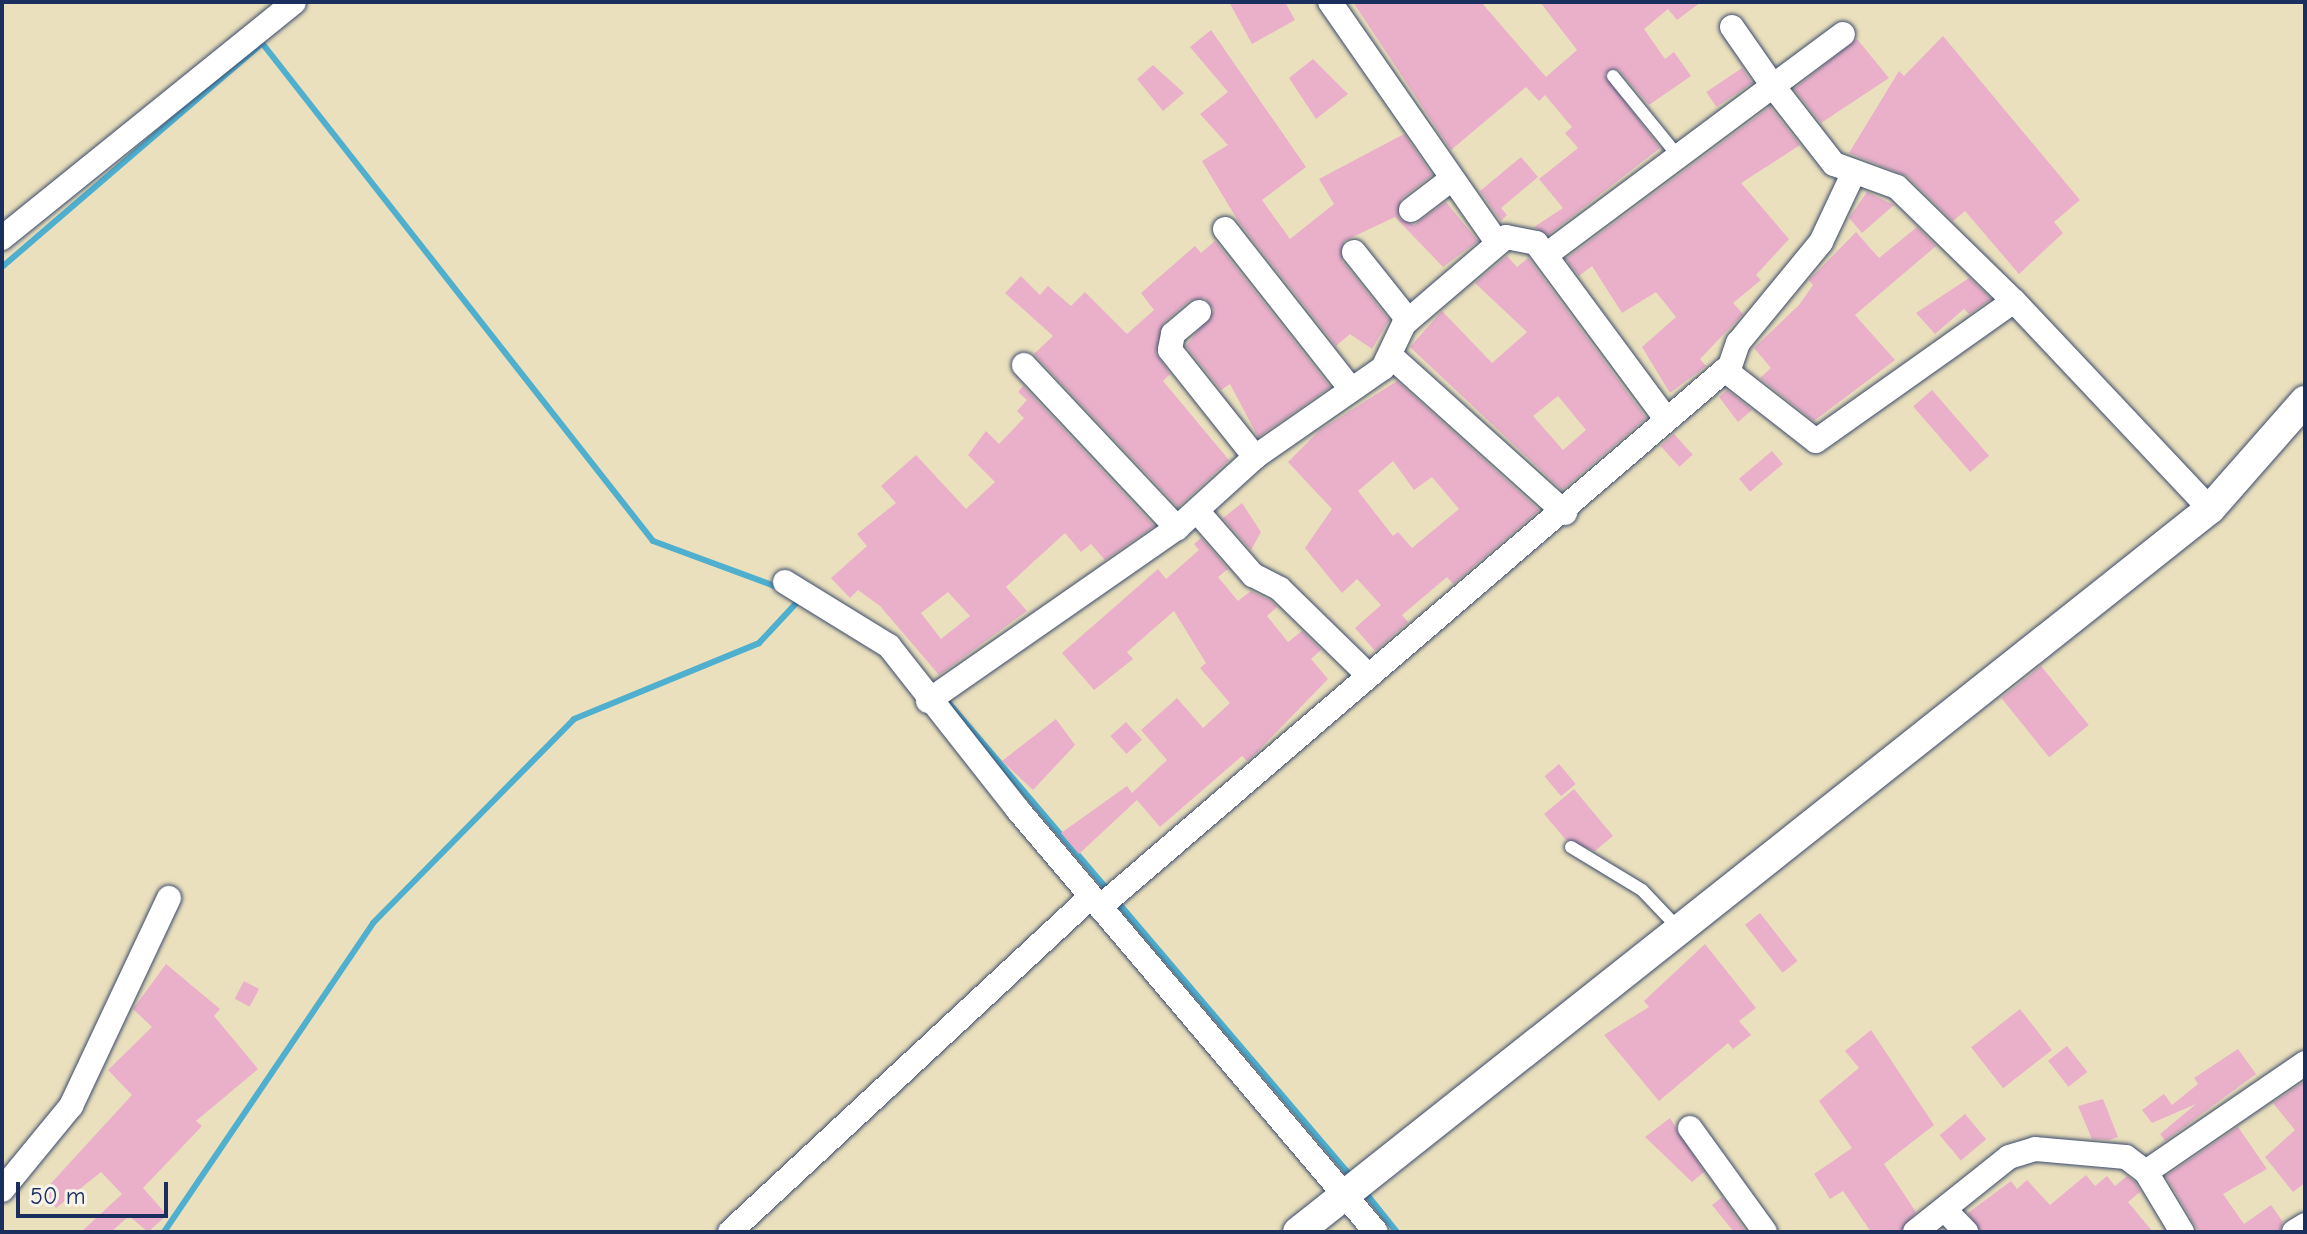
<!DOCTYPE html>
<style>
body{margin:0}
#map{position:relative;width:2307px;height:1234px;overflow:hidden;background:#eae0bd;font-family:"Comic Neue",sans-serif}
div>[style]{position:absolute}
.stream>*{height:6px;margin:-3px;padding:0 3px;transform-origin:3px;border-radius:3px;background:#4fafce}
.building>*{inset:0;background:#eab0ca;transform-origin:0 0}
.roads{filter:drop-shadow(0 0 2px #3a4a6c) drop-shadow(0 0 2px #3a4a6c)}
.service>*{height:12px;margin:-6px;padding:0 6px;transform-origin:6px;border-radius:6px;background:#fff}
.minor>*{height:24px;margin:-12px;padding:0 12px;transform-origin:12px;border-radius:12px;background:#fff}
.tertiary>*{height:30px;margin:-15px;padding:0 15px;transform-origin:15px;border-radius:15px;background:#fff}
span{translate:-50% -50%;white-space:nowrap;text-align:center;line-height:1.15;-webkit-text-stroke:7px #f7f3e8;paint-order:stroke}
.frame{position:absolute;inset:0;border:4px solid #1b2f5e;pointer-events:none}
.scale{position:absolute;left:16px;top:1182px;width:152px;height:36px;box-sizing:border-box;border:4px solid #1b2f5e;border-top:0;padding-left:10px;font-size:24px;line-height:28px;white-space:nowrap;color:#1b2f5e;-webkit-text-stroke:6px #f7f3e8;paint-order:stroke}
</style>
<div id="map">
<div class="stream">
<div style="left:2px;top:267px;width:343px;rotate:-40.7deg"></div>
<div style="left:262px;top:43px;width:633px;rotate:51.86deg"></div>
<div style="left:653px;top:541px;width:135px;rotate:20.3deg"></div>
<div style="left:947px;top:701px;width:248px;rotate:49.6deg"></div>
<div style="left:1115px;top:899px;width:365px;rotate:49.6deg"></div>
<div style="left:1364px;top:1191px;width:53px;rotate:51.2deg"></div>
<div style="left:164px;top:1232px;width:373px;rotate:-55.9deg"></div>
<div style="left:373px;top:923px;width:286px;rotate:-45.4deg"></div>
<div style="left:574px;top:719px;width:200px;rotate:-22.3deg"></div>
<div style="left:759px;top:643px;width:60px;rotate:-47deg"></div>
</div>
<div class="building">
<div style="clip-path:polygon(1229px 2px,1285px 2px,1295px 20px,1252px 44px)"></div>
<div style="clip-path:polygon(1353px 2px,1481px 2px,1546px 77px,1577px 50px,1540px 2px,1701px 2px,1677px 20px,1668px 9px,1644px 29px,1665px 59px,1674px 52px,1691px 76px,1649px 105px,1619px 70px,1604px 74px,1660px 148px,1548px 235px,1534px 227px,1563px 208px,1539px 179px,1578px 148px,1565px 133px,1572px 127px,1545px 95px,1539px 101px,1526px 87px,1451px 150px)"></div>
<div style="clip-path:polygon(1211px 30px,1306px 167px,1262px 200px,1290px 239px,1334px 204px,1319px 179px,1404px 134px,1432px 175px,1401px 199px,1399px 218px,1414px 225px,1446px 202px,1478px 241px,1443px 267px,1395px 217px,1344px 241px,1342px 261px,1389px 320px,1372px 349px,1350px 334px,1336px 346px,1238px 221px,1202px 161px,1228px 145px,1200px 114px,1228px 92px,1190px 47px)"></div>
<div style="clip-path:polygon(1943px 36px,2080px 200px,2054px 222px,2063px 233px,2019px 274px,1965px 211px,1953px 221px,1907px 176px,1849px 153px,1899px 71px,1904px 76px)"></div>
<div style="clip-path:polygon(1857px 39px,1889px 78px,1821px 123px,1794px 89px)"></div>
<div style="clip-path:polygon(1313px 59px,1348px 94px,1316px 119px,1289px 78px)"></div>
<div style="clip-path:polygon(1153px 65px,1184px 93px,1163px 111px,1137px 79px)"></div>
<div style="left:1742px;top:68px;width:18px;height:43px;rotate:56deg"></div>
<div style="clip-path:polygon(1770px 107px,1800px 145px,1741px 183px,1789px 239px,1756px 275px,1761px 280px,1733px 303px,1743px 314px,1700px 359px,1706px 366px,1670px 393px,1642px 347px,1676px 317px,1656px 292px,1622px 313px,1592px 266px,1579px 276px,1566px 259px)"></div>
<div style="clip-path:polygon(1521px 157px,1538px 177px,1501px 208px,1507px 215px,1501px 221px,1480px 191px)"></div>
<div style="clip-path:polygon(1867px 192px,1894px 205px,1862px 233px,1849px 218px)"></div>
<div style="clip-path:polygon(1917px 227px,1936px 246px,1855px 315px,1895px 360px,1814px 421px,1760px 378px,1771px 368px,1754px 348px,1799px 305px,1813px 285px,1809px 280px,1856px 232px,1879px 258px)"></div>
<div style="clip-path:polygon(1215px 241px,1330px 387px,1258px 437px,1230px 384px,1221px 390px,1186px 346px,1214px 310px,1205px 298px,1189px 301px,1163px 323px,1156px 354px,1170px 374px,1163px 381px,1229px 460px,1178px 507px,1034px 354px,1053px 336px,1005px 293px,1021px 276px,1040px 295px,1048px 286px,1071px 306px,1085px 292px,1127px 334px,1154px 310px,1141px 293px,1195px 246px,1201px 253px)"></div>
<div style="clip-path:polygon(evenodd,1507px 256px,1517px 267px,1528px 258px,1646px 418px,1562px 490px,1410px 347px,1442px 311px,1492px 363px,1527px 332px,1475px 283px,1507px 256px,1558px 396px,1586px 430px,1563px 450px,1533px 416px,1558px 396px)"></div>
<div style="clip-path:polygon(1969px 278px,1991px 299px,1969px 314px,1964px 309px,1935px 334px,1916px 313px)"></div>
<div style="clip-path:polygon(evenodd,1397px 381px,1539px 510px,1453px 584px,1447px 577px,1402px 615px,1408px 622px,1375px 651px,1355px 628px,1381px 605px,1357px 579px,1342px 593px,1305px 548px,1332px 509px,1288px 462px,1320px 430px,1397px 381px,1393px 461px,1414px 490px,1432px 477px,1459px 509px,1412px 548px,1398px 532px,1393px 536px,1358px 491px,1393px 461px)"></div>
<div style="clip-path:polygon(evenodd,1023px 386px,1154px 526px,1105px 560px,1091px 544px,1081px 552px,1065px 533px,1006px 587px,1027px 611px,939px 675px,880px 606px,858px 590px,850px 598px,831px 578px,867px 546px,857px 534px,896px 503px,881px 486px,916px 455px,966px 509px,995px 482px,968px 455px,986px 431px,999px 444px,1024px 418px,1017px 411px,1027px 400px,1018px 392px,1023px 386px,948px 592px,970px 616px,941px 639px,921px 613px,948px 592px)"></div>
<div style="clip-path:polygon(1727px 390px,1752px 410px,1738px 422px,1719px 397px)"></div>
<div style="left:1932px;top:390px;width:87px;height:25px;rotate:49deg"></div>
<div style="left:1674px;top:434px;width:28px;height:18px;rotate:48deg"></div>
<div style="left:1772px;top:451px;width:17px;height:43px;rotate:50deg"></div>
<div style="clip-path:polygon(1242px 503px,1261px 532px,1251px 550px,1223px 518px)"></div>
<div style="clip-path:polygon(1201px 538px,1228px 569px,1218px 577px,1238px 601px,1251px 591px,1271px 601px,1277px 607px,1267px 616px,1288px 642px,1302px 631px,1321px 650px,1311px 659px,1328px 679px,1258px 751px,1247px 761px,1242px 756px,1160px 827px,1137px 800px,1079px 854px,1061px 833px,1127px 786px,1132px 793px,1167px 760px,1141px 730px,1177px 698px,1203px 728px,1230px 703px,1200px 668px,1206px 663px,1174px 611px,1127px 652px,1133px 659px,1094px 690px,1062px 653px,1158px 569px,1166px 579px,1199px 550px,1194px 544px)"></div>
<div style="left:2041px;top:666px;width:76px;height:51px;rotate:51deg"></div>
<div style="clip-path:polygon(1056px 719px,1075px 745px,1033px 790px,1002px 761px)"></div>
<div style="left:1126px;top:722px;width:24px;height:21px;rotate:48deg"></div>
<div style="left:1559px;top:764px;width:26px;height:19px;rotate:50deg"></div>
<div style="clip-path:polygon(1574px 789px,1613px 836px,1595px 851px,1566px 840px,1544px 814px)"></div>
<div style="left:1760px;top:913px;width:61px;height:19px;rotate:52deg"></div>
<div style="clip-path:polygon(1705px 944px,1756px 1008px,1739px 1021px,1751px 1035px,1733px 1049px,1728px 1043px,1659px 1101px,1604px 1035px,1649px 1007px,1644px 1001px)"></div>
<div style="clip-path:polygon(166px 964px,220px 1009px,214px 1016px,258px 1069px,196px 1121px,202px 1126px,143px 1188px,167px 1215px,148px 1232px,129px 1216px,111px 1232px,81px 1232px,122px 1194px,101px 1172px,56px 1208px,43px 1192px,132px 1095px,108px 1070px,152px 1027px,133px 1009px)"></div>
<div style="left:244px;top:981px;width:17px;height:20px;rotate:28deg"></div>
<div style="left:2020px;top:1009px;width:52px;height:62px;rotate:52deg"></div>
<div style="clip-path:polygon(1871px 1030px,1934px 1125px,1884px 1164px,1916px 1212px,1900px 1232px,1871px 1232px,1843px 1191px,1830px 1199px,1814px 1174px,1852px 1148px,1819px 1101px,1859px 1068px,1845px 1051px)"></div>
<div style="left:2067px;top:1046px;width:33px;height:24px;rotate:52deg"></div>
<div style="clip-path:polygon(2238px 1049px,2256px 1074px,2165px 1141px,2160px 1134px,2196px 1104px,2152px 1123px,2142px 1110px,2164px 1094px,2172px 1105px,2198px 1084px,2194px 1078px)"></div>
<div style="clip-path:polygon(2305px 1081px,2305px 1183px,2293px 1192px,2265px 1157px,2295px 1130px,2273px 1103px)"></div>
<div style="clip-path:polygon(2103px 1099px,2118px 1137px,2109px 1140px,2092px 1139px,2078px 1106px)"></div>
<div style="left:1965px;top:1114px;width:33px;height:33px;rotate:50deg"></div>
<div style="clip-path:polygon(1670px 1118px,1704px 1172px,1692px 1182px,1645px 1137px)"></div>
<div style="clip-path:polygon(2238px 1127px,2267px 1169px,2223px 1194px,2244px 1224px,2271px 1205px,2283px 1222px,2279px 1232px,2199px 1232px,2166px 1176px)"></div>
<div style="clip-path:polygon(2086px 1175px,2095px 1186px,2107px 1176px,2115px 1186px,2127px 1176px,2135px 1182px,2140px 1192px,2128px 1202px,2153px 1232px,1981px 1232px,1968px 1213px,2011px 1181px,2017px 1189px,2027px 1180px,2050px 1205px)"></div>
<div style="clip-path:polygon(1721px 1198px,1722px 1197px,1746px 1232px,1734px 1232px,1712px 1205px)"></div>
</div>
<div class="roads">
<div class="service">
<div style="left:1613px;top:76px;width:103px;rotate:50.9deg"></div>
<div style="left:1571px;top:847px;width:83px;rotate:31.2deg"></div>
<div style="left:1642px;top:890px;width:52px;rotate:46.5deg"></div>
</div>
<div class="minor">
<div style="left:1330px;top:2px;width:292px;rotate:55.2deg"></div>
<div style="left:1732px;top:27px;width:72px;rotate:55.2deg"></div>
<div style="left:1773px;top:86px;width:87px;rotate:-36.6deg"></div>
<div style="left:1411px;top:210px;width:48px;rotate:-37.3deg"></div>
<div style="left:1225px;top:229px;width:204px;rotate:51.8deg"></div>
<div style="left:2px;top:238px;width:375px;rotate:-38.9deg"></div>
<div style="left:1354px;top:252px;width:87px;rotate:51.5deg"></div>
<div style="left:1546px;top:255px;width:283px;rotate:-36.7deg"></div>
<div style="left:1773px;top:86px;width:99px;rotate:52deg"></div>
<div style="left:1834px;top:164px;width:67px;rotate:20.1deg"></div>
<div style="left:1897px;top:187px;width:163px;rotate:44.3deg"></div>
<div style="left:1199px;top:312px;width:34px;rotate:140deg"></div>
<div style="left:1173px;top:334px;width:16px;rotate:101deg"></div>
<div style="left:1170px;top:350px;width:137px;rotate:51.5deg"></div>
<div style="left:1392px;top:357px;width:233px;rotate:42deg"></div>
<div style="left:1024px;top:365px;width:224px;rotate:46.8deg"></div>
<div style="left:1729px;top:369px;width:28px;rotate:-71deg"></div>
<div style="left:1738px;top:343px;width:131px;rotate:-50.6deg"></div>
<div style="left:1821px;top:242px;width:75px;rotate:-64.8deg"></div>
<div style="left:1198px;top:512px;width:84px;rotate:48.9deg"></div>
<div style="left:1253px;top:575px;width:30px;rotate:27deg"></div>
<div style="left:1280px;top:589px;width:124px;rotate:44.3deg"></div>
<div style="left:785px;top:582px;width:122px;rotate:31.6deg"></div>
<div style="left:889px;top:646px;width:209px;rotate:51.8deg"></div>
<div style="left:1018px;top:810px;width:553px;rotate:49.69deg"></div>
<div style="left:928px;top:701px;width:303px;rotate:-34.8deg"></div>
<div style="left:1177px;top:528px;width:105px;rotate:-42.3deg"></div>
<div style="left:1255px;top:457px;width:156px;rotate:-34.8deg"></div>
<div style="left:1383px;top:368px;width:49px;rotate:-64.5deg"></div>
<div style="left:1404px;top:324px;width:134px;rotate:-40.5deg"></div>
<div style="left:1506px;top:237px;width:31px;rotate:11deg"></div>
<div style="left:1536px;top:243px;width:219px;rotate:53.5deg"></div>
<div style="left:1100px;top:907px;width:824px;rotate:-40.67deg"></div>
<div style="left:1725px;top:370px;width:115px;rotate:38deg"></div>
<div style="left:1816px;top:441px;width:242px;rotate:-35.3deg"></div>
<div style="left:2014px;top:301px;width:286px;rotate:46.7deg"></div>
<div style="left:1690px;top:1128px;width:128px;rotate:54.2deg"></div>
<div style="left:2146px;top:1172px;width:193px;rotate:-34.4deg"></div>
<div style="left:2px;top:1190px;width:109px;rotate:-50.6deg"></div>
<div style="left:71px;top:1106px;width:230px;rotate:-64.8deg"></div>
<div style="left:1946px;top:1211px;width:29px;rotate:46deg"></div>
<div style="left:730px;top:1232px;width:493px;rotate:-42.9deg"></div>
<div style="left:1915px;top:1232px;width:120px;rotate:-38.6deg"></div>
<div style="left:2009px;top:1157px;width:27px;rotate:-17deg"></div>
<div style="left:2035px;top:1149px;width:91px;rotate:5deg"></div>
<div style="left:2126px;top:1157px;width:25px;rotate:37deg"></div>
<div style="left:2146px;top:1172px;width:70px;rotate:59deg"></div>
<div style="left:2294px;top:1232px;width:13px;rotate:-32deg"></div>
</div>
<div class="tertiary">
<div style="left:1298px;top:1232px;width:1164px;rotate:-38.41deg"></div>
<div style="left:2210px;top:509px;width:144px;rotate:-48.7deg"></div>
</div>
</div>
<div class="frame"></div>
<div class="scale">50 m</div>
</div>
